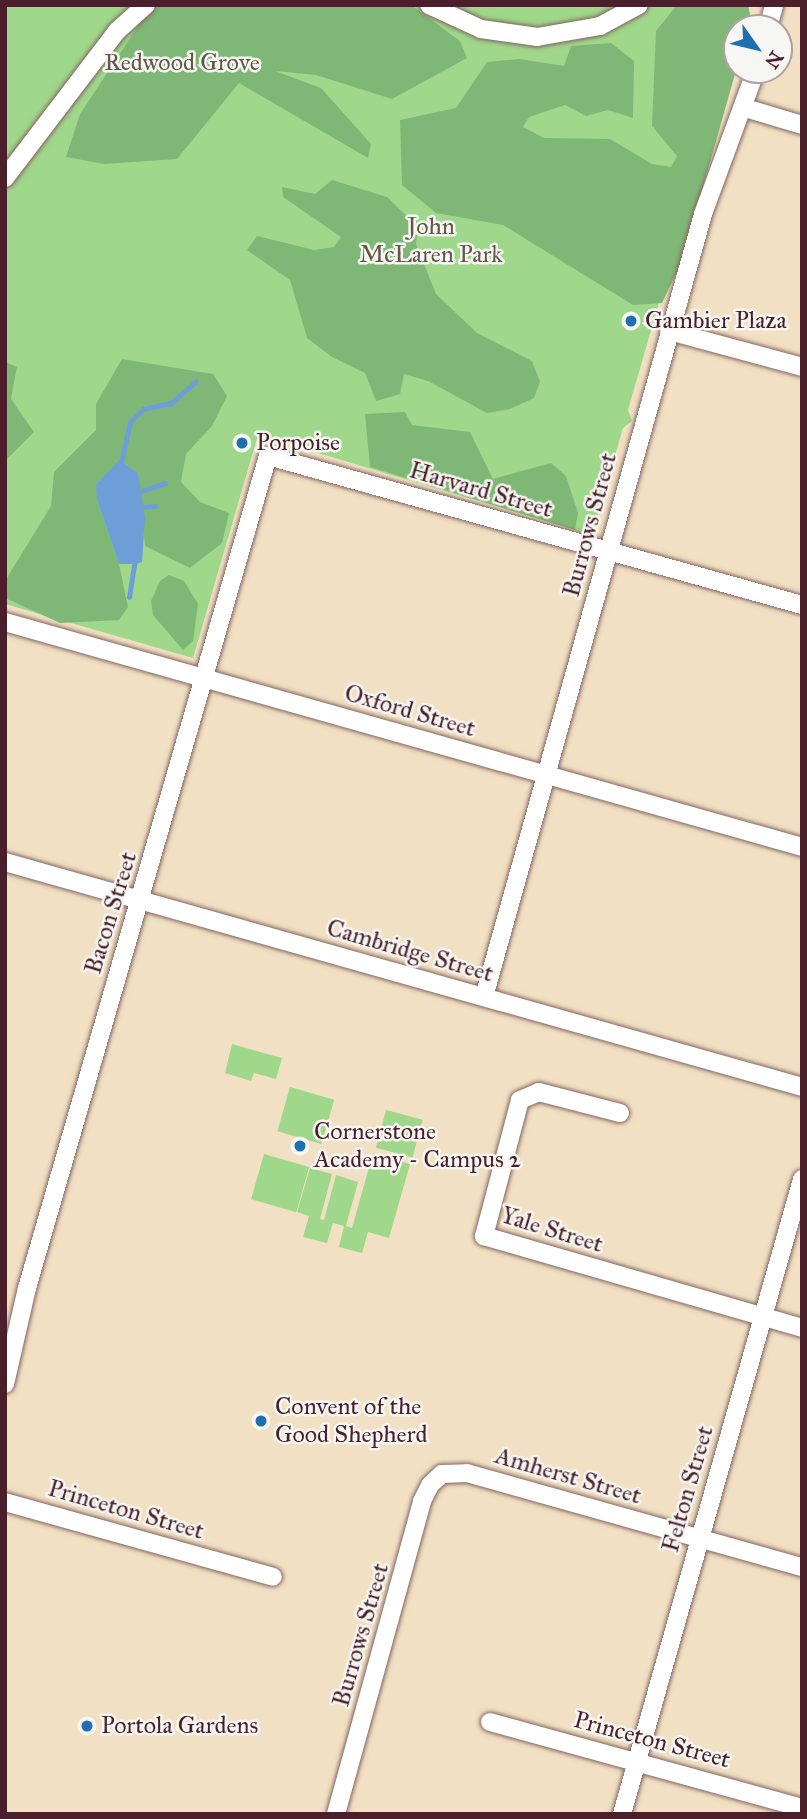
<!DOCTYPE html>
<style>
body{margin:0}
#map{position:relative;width:807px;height:1819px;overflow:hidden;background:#f1e0c3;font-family:"IM FELL Great Primer",serif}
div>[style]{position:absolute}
.green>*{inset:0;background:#9fd88a;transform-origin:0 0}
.forest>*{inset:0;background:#7fb876}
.water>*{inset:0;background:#6e9ed7}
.stream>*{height:5px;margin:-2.5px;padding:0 2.5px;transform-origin:2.5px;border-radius:2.5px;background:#6e9ed7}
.roads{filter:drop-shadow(0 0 2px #846360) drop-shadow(0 0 2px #846360)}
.minor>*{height:18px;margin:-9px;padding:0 9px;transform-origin:9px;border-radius:9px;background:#fff}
.dots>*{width:19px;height:19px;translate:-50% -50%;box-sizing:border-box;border:4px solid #f6f6f2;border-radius:50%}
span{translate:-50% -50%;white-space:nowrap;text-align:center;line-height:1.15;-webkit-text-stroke:5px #f6f6f2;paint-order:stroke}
.park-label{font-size:24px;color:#645648}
.poi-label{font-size:24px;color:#4a1f2b}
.left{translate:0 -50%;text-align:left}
.street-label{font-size:24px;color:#4a1f2b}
.frame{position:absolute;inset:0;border:7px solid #4a1f2b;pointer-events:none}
.north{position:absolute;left:723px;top:14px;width:70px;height:70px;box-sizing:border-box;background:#f6f6f2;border:2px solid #b1a0a2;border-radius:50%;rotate:124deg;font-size:19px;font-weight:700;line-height:28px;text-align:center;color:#4a1f2b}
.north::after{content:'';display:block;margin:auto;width:24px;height:32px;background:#1f6fb2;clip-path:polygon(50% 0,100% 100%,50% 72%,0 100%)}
</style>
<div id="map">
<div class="green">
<div style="clip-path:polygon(5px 5px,745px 5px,628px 410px,632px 421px,623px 428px,592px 535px,258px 435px,193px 658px,5px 604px)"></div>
<div style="clip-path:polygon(232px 1044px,282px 1058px,276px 1079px,254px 1073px,251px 1081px,225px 1073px)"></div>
<div style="left:290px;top:1087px;width:46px;height:46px;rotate:16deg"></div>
<div style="left:386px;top:1110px;width:38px;height:39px;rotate:15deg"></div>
<div style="clip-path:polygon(373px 1153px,410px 1164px,389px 1238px,368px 1232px,362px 1253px,339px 1247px,344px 1226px,333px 1223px,327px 1243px,303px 1237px,309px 1216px,297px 1212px,310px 1168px,332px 1174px,320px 1219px,324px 1220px,336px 1175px,358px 1182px,346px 1226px,352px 1228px)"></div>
<div style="left:264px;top:1154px;width:47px;height:47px;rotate:16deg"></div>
</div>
<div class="forest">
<div style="clip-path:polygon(130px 5px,411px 5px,460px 41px,467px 58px,392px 99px,316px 75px,275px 71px,321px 88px,371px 144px,368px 158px,239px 83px,177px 159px,104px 164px,66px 157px,80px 114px,144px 17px)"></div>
<div style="clip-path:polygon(677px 5px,748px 5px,751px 19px,748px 28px,737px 28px,737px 67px,682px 261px,662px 303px,633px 305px,503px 225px,436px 213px,402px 185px,400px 120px,456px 108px,487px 62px,519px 59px,564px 66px,571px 46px,611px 43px,634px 61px,633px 118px,608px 110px,586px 116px,565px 105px,529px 117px,523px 127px,544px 138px,610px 139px,652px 164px,671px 167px,677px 156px,652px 126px,656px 31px)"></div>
<div style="clip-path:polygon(332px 180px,387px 197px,418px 227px,416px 244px,436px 294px,477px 333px,532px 361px,540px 382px,534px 398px,510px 409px,487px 413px,428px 381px,404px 374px,400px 394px,376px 401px,365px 373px,332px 357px,307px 338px,290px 280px,247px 250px,257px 236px,314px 250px,334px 247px,341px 237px,283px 197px,282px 187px,315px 194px)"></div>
<div style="clip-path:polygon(122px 359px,213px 374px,227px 396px,212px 426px,186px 454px,181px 482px,200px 502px,229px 513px,222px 543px,190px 568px,145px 546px,138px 473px,97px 500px,119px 564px,128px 607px,119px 620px,60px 623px,5px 598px,5px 581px,51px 506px,54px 472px,96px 430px,96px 404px)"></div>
<div style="clip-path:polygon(5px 362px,17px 367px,11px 399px,34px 432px,5px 461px)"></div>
<div style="clip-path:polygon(405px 412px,412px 425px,470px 432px,493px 479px,551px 463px,566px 476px,578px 513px,575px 530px,370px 467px,365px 414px)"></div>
<div style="clip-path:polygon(169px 575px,184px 581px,198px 604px,193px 641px,183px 650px,153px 615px,151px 601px,160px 581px)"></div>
</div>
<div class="water">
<div style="clip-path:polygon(119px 460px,138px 473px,145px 518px,142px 562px,135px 564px,119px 564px,97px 500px,96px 485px)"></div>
</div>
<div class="stream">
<div style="left:120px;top:467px;width:46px;rotate:-77.5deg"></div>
<div style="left:130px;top:422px;width:18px;rotate:-45deg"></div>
<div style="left:143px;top:409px;width:29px;rotate:-12deg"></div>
<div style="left:171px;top:403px;width:33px;rotate:-41deg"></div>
<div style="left:136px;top:493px;width:31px;rotate:-19deg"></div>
<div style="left:138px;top:507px;width:17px;rotate:-3deg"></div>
<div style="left:129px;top:597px;width:38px;rotate:-81deg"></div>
</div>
<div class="roads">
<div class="minor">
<div style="left:429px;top:5px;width:57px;rotate:24.8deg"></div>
<div style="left:481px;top:29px;width:57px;rotate:8.1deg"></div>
<div style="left:537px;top:37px;width:64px;rotate:-9.9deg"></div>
<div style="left:600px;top:26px;width:44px;rotate:-28.3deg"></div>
<div style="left:768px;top:28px;width:24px;rotate:-75deg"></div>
<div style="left:745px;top:108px;width:59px;rotate:16.6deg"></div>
<div style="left:5px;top:178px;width:185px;rotate:-52.7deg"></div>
<div style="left:117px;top:31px;width:39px;rotate:-42deg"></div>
<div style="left:669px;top:331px;width:138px;rotate:15.1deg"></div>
<div style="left:5px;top:622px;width:828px;rotate:15.76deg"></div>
<div style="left:5px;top:862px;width:828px;rotate:15.76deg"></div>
<div style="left:484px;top:997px;width:813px;rotate:-74.37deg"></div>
<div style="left:703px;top:214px;width:153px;rotate:-69.8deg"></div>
<div style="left:620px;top:1113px;width:84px;rotate:-165.5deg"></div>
<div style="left:539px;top:1092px;width:21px;rotate:157deg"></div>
<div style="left:520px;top:1100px;width:141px;rotate:104.8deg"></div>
<div style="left:484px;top:1236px;width:331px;rotate:16.1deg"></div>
<div style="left:5px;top:1384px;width:98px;rotate:-77.1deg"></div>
<div style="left:27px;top:1288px;width:866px;rotate:-73.85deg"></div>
<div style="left:268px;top:456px;width:554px;rotate:15.59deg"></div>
<div style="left:5px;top:1502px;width:278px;rotate:15.6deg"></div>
<div style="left:490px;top:1722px;width:324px;rotate:15.4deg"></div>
<div style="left:336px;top:1814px;width:325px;rotate:-74.6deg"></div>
<div style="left:422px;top:1501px;width:18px;rotate:-63deg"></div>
<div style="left:430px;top:1485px;width:16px;rotate:-43deg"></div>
<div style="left:442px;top:1474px;width:25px;rotate:-2deg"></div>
<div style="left:467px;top:1473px;width:348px;rotate:15.7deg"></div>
<div style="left:622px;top:1814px;width:660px;rotate:-74.17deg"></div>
</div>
</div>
<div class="dots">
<div style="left:631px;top:321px;background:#1f6fb2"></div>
<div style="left:242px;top:443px;background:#1f6fb2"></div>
<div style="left:300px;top:1146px;background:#1f6fb2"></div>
<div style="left:261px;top:1421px;background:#1f6fb2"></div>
<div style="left:87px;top:1726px;background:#1f6fb2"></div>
</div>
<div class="park-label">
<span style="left:182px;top:63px">Redwood Grove</span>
<span style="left:431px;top:241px">John<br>McLaren Park</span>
</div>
<div class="poi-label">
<span class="left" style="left:645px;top:321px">Gambier Plaza</span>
<span class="left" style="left:256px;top:443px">Porpoise</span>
<span class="left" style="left:314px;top:1146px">Cornerstone<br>Academy - Campus 2</span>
<span class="left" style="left:275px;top:1421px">Convent of the<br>Good Shepherd</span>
<span class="left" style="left:101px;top:1726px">Portola Gardens</span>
</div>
<div class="street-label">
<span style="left:481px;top:490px;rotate:16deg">Harvard Street</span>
<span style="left:590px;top:525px;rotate:-75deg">Burrows Street</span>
<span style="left:410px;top:711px;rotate:16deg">Oxford Street</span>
<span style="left:111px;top:913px;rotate:-73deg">Bacon Street</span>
<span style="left:410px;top:951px;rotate:16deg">Cambridge Street</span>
<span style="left:552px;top:1230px;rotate:17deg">Yale Street</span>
<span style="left:568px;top:1476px;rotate:16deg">Amherst Street</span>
<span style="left:688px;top:1489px;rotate:-74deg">Felton Street</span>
<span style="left:126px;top:1510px;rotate:16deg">Princeton Street</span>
<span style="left:361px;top:1635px;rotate:-74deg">Burrows Street</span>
<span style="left:652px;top:1740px;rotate:15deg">Princeton Street</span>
</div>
<div class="frame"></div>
<div class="north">N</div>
</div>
